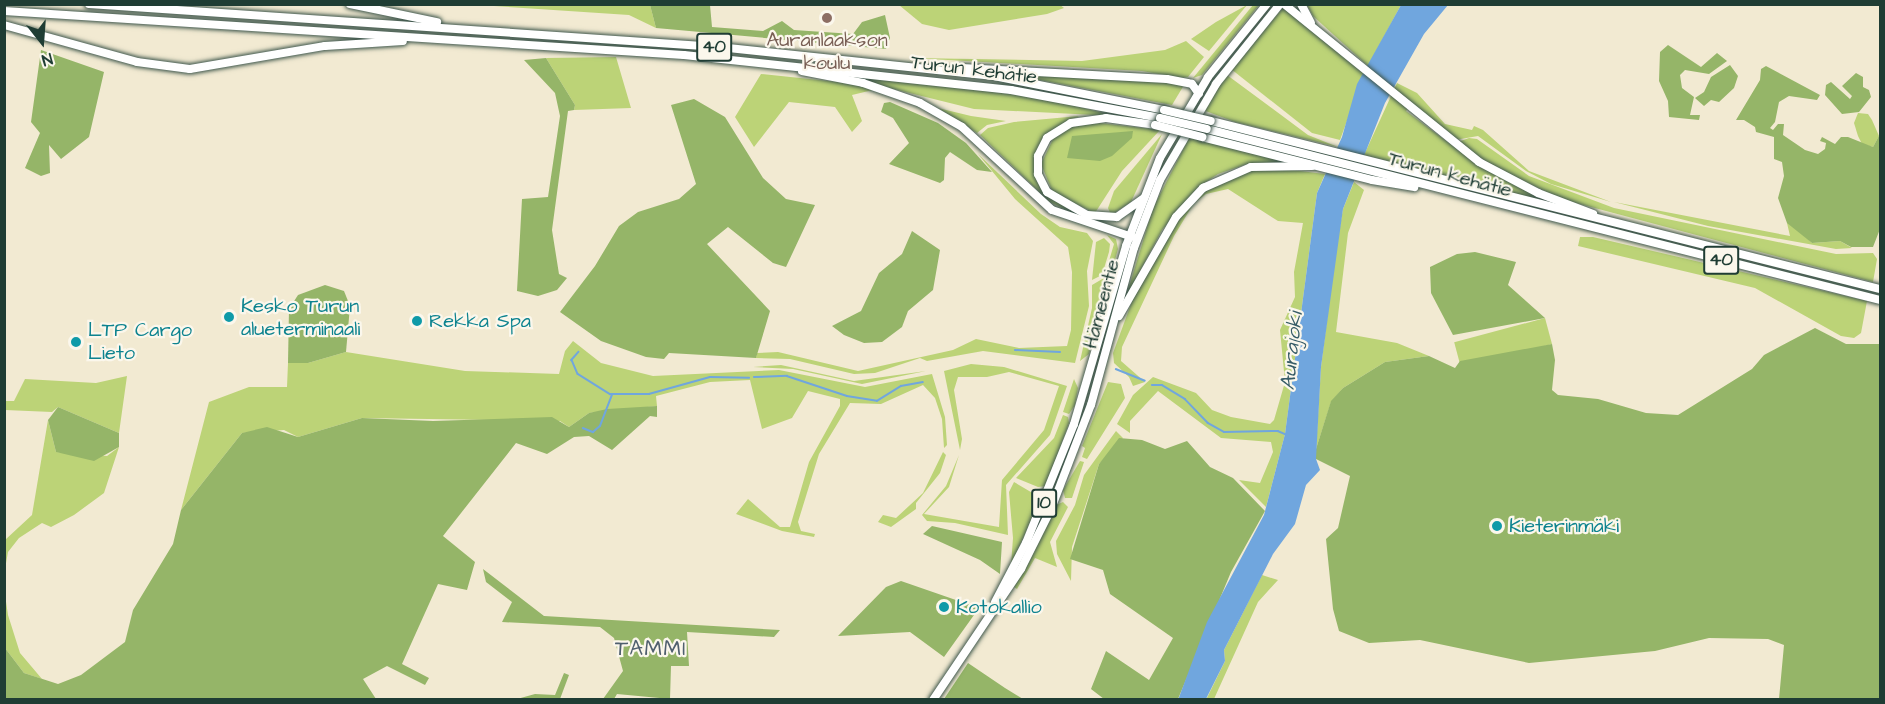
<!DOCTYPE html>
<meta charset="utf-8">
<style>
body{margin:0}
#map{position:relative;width:1885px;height:704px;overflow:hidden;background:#f2ead2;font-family:"Architects Daughter",sans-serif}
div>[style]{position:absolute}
.green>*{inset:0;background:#bcd377;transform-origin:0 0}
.forest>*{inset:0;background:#95b568}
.water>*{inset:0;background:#70a6de}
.stream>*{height:1.5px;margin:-0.75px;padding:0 0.75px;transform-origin:0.75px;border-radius:0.75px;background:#70a6de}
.roads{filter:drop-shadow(0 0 2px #3f574c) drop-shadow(0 0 2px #3f574c)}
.highway>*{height:8px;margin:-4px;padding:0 4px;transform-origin:4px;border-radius:4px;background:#fff}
.bridges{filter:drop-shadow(0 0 2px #3f574c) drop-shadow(0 0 2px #3f574c)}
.highway-bridge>*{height:8px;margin:-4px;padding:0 4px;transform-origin:4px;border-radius:4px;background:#fff}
.dots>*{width:16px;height:16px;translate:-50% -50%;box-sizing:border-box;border:3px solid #fbf7ec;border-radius:50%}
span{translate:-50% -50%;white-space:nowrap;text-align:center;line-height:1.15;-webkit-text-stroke:4.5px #fbf7ec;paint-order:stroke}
.shield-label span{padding:2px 4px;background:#fbf7ec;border:2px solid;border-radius:4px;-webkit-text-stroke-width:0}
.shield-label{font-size:18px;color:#1f3d34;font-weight:700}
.education-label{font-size:20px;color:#785e54}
.street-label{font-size:20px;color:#1f3d34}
.culture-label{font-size:20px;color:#0d838f}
.left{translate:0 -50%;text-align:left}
.water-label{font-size:21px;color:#375c67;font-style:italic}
.neighbourhood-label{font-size:21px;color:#4f5f6e;letter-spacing:1.5px}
.frame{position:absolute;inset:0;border:6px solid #1f3d34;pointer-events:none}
.north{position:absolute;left:12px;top:12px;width:60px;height:60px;-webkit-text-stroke:4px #fbf7ec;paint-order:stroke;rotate:163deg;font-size:16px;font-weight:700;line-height:24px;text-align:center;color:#1f3d34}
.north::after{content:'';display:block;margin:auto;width:21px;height:27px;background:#1f3d34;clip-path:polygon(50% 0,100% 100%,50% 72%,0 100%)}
</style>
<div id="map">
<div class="green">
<div style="clip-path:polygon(1059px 4px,1064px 8px,1047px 14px,949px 30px,922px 24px,899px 5px)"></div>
<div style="clip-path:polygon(478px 5px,650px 5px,656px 28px,629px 15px)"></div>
<div style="clip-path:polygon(1247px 5px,1209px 51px,1191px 39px,1216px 22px)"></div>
<div style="clip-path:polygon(1253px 5px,1259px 5px,1202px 75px,1193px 78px)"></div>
<div style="clip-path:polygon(1307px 5px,1401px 5px,1368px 66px,1313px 16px)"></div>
<div style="clip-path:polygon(1283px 8px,1364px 74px,1340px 140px,1312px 133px,1231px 69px)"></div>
<div style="clip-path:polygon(1186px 41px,1204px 57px,1188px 77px,1181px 78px,1142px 71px,913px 58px,1082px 61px,1165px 50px)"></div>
<div style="clip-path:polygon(616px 57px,631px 108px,574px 110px,575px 105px,546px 58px)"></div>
<div style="clip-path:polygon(992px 71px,1138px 80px,1184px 85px,1172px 105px)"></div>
<div style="clip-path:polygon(761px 74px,838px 82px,877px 89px,852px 95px,862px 121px,852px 132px,835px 107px,789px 102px,754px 147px,735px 117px)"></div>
<div style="clip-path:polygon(837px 75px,968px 88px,1056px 101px,1115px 116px,974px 109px)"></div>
<div style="clip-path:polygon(1227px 75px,1308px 135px,1338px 147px,1235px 122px,1203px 110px)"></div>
<div style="clip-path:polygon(1397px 83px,1417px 93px,1445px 124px,1472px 130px,1474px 126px,1483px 130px,1529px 171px,1611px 202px,1551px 184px,1526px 171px,1478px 136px,1455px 140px,1412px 104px,1406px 111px,1477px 164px,1563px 207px,1364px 155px)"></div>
<div style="clip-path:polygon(938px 108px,971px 116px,1006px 121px,987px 125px,977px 133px)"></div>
<div style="clip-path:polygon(1858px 113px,1868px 114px,1872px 120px,1879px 136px,1873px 147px,1862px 144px,1858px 136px,1854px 123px)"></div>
<div style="clip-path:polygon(1079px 116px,1051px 131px,1037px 156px,1045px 193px,1088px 220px,1050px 202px,980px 135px,988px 128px,1014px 122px)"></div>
<div style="clip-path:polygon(1100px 123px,1160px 130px,1122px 171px,1095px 213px,1053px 193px,1041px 164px,1054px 137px,1070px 127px)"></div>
<div style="clip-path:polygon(1162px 134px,1131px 202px,1111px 215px,1108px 208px,1114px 191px)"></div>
<div style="clip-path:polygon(1189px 138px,1278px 159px,1278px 162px,1247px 164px,1218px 174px,1197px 188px,1162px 230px,1126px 297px,1153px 208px)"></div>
<div style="clip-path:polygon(1469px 138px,1477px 139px,1529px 176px,1614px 208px,1836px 254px,1873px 253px,1877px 259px,1873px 282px,1561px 199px,1489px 164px,1458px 142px)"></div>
<div style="clip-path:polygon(978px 154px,1041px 214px,1060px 227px,1087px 233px,1093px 241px,1087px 271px,1089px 306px,1075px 363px,983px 351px,927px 361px,920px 358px,875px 373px,854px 374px,790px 359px,756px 358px,757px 353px,778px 352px,858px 371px,953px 350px,976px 339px,1019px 348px,1067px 346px,1071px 330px,1072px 272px,1068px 247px,1015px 199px)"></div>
<div style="clip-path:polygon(1275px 168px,1325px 174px,1317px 193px,1285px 434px,1266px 507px,1239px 480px,1260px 483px,1273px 452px,1271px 442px,1221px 438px,1158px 391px,1130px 421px,1130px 433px,1117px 424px,1133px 395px,1153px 377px,1196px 393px,1212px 410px,1231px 417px,1270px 424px,1274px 420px,1285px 382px,1280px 330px,1295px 297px,1294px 272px,1303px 223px,1278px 221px,1228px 189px,1206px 194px,1194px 203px,1174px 236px,1122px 347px,1121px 361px,1145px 382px,1133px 386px,1129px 377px,1114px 363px,1113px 353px,1134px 296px,1182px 212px,1203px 191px,1243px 172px)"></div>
<div style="clip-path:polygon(1354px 182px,1364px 190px,1348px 233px,1336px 332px,1397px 343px,1429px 356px,1385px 362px,1343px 388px,1331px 402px,1316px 449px,1321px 367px,1336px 249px,1343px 209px)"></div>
<div style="clip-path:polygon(1614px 202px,1790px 236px,1787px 223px,1791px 223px,1812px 243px,1840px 241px,1852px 248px,1836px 249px,1708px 226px)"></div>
<div style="clip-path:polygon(1107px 235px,1116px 239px,1118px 249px,1089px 354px,1080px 361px,1092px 308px,1092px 285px,1104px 278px,1114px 244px)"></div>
<div style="clip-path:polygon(1580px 237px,1593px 237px,1867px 301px,1861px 333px,1854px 338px,1841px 336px,1755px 288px,1578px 246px)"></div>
<div style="clip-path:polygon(1104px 238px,1110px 244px,1109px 252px,1102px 275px,1092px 280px,1096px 242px)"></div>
<div style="left:1545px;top:318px;width:27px;height:94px;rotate:75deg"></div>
<div style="clip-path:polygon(573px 341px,601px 363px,653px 376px,779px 370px,865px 387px,932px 374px,945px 417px,947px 445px,944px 448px,942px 419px,935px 398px,923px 385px,881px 404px,850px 403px,819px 454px,798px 522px,801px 531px,815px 534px,814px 537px,782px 531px,736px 514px,748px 499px,780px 527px,790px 527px,809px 462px,840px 406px,840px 399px,808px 391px,792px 418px,762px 429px,750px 380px,710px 382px,656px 396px,657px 406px,589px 413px,569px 427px,560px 421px,362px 418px,298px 437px,284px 430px,242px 433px,181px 510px,209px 402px,249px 387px,287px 387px,288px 363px,308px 363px,346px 352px,465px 371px,559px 374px,565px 351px)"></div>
<div style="clip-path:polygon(971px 364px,1004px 367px,1067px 386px,1050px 435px,1006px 485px,1008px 535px,955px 523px,927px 521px,922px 515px,946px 486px,959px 455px,949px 487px,924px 514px,999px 527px,1002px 480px,1044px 430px,1059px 386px,1009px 372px,987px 377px,958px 377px,954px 390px,962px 439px,960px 450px,944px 371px)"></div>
<div style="clip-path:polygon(781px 365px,854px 381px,926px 371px,862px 384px,793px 369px,753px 367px)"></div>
<div style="clip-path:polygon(127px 376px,119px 433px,58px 407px,52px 412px,5px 410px,5px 401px,14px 401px,25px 379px,96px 383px)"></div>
<div style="clip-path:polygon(1074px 379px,1078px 388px,1075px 405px,1069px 414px,1063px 412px)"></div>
<div style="clip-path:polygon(1108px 382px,1121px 384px,1125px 398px,1087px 459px,1082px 457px,1085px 448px,1082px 446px)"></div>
<div style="clip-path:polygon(1063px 415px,1068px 417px,1069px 423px,1046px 486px,1038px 487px,1016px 478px,1054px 438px)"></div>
<div style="clip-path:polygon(48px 420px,56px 452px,107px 456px,119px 447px,104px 493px,74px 515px,51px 527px,42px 523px,19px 538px,8px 552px,5px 569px,5px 540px,32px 515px)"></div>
<div style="clip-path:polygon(1116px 431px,1123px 438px,1099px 464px,1072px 547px,1071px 581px,1057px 554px,1056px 541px,1075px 505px,1084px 475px)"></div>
<div style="clip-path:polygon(943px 452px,946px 455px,940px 473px,916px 503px,916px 509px,891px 527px,878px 522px,883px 515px,896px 518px,923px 493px)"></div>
<div style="clip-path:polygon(1080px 461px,1084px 462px,1072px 498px,1065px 498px,1063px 490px)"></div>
<div style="clip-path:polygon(1014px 482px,1041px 498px,1011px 565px,1013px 538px,1009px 492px)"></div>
<div style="clip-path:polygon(1063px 502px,1068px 507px,1050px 542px,1057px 567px,1035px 558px,1017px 589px,1014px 587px,1056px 505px)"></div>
<div style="clip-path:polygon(1262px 575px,1278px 580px,1258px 602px,1214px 699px,1206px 700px,1225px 661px,1224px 650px)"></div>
<div style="clip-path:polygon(4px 588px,8px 615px,20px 653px,42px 679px,24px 673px,5px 648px)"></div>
</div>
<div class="forest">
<div style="clip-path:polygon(650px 5px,710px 5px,712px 27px,763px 31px,782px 21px,794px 30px,853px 34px,862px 22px,885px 15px,890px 38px,886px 49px,656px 28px)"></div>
<div style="clip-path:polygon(1668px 45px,1701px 67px,1717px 53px,1727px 61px,1709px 74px,1685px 70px,1680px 75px,1682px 88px,1694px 97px,1690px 115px,1700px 115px,1699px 120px,1669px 117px,1668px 101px,1659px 81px,1660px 52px)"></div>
<div style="clip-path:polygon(41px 50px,104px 72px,89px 137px,61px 159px,49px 145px,50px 173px,41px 176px,25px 168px,40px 133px,31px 122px)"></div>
<div style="clip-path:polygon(546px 58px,575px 105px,574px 110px,568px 111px,552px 230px,559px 274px,567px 278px,557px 290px,538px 296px,517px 291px,522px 199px,548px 197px,560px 116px,555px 93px,524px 60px)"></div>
<div style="clip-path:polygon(1730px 65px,1738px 76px,1734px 88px,1719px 102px,1711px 100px,1704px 106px,1695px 98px,1704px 92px,1711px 77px)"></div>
<div style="clip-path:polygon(1766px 66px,1820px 95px,1817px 100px,1789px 96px,1779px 102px,1775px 122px,1770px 128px,1773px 130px,1778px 124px,1784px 124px,1783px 135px,1805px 150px,1818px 154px,1825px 149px,1826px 143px,1820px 141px,1822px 137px,1835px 144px,1841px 137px,1848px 137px,1873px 147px,1880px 134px,1880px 229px,1873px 247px,1851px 247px,1840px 241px,1812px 243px,1787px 223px,1778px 198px,1784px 176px,1782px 162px,1774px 159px,1774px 137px,1756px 132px,1755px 127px,1744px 120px,1736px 120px,1760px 80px,1761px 69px)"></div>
<div style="clip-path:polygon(1856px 73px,1863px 77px,1863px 87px,1869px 90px,1871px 97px,1859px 112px,1842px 114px,1825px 95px,1826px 85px,1831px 82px,1850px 99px,1852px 96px,1842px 86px)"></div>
<div style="clip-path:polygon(694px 99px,725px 117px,763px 178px,786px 199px,815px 205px,786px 267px,773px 263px,728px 227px,707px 244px,770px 311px,756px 358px,669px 353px,664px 359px,646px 357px,601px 341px,560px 312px,595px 266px,619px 226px,638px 212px,679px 199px,696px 184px,671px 105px)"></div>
<div style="clip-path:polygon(890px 102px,938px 123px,966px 143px,992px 172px,977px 170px,950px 152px,945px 158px,944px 180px,940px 183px,889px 164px,909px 143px,893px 118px,881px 112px,884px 103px)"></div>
<div style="clip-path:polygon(1133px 131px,1132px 138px,1112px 156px,1100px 161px,1067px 158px,1072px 136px)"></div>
<div style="clip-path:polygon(912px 231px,940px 250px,933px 290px,908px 311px,902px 327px,882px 342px,864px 343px,844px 335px,832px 326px,861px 311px,879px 273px,902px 254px)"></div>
<div style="clip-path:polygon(1475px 252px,1516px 262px,1508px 285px,1545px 318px,1453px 335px,1431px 293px,1430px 267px,1457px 254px)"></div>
<div style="clip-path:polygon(325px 285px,344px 291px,350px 306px,346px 352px,308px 363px,288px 363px,289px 309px,298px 295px)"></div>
<div style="clip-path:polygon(1815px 328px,1846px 344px,1880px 344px,1880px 699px,1779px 699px,1784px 645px,1768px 639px,1709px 638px,1655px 651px,1529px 663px,1420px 640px,1369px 643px,1339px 631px,1333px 609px,1326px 539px,1338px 528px,1350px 476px,1316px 459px,1316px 449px,1331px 401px,1343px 388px,1385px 362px,1429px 356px,1455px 368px,1460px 361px,1552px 344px,1555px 360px,1552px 390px,1558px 395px,1598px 399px,1646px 413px,1678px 415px,1752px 369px,1764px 355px)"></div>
<div style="clip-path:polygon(657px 406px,657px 417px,650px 416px,612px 450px,589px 436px,574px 437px,547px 454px,516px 443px,443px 536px,475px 562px,467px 590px,438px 584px,402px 664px,429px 678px,425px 685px,387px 666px,363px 679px,376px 699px,5px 699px,5px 648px,24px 673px,58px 684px,81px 675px,125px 642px,133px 610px,173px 544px,181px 510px,242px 433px,267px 427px,298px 437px,362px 418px,433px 421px,552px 417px,569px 427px,589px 413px,607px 409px)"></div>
<div style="clip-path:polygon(58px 407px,119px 433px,119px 447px,94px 461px,56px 452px,48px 420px)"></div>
<div style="clip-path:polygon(1119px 438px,1142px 440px,1165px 449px,1187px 441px,1210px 467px,1233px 478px,1265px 511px,1231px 572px,1178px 699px,1104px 699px,1091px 689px,1106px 651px,1149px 680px,1173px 638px,1110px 594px,1103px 570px,1070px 559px,1099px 464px)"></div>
<div style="clip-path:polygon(932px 526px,1002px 542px,1000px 574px,980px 560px,923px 534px)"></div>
<div style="clip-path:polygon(483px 569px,544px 616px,780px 630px,774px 637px,687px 632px,689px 666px,671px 666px,670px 699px,617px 694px,614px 699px,603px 699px,623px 671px,614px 638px,600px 627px,502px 622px,512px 602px,486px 582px)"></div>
<div style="clip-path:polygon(901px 581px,979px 608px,944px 657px,910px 632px,838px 636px,886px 587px)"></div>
<div style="clip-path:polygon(968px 663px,1005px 688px,1023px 699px,944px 699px)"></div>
<div style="clip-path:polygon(564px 673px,569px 675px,560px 699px,517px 699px,535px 694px,555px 695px)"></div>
</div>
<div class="water">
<div style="clip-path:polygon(1401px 5px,1448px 5px,1424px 34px,1385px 103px,1343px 209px,1321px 367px,1316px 459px,1320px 470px,1306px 485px,1295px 524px,1273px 554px,1224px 650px,1225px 661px,1206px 699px,1178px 700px,1207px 622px,1264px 515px,1285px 434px,1317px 193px,1342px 137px,1357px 84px)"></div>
</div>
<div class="stream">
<div style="left:1015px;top:350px;width:45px;rotate:2.5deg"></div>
<div style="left:579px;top:352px;width:11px;rotate:131deg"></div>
<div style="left:572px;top:360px;width:15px;rotate:67deg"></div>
<div style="left:578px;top:374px;width:38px;rotate:32deg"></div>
<div style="left:610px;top:394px;width:39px"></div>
<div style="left:649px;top:394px;width:63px;rotate:-15.6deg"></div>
<div style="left:710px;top:377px;width:39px;rotate:1deg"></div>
<div style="left:1116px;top:369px;width:31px;rotate:22deg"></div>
<div style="left:754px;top:377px;width:33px;rotate:-2deg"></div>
<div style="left:787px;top:376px;width:63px;rotate:18.4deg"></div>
<div style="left:847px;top:396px;width:30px;rotate:9deg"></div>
<div style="left:877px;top:401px;width:28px;rotate:-32deg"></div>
<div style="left:901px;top:386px;width:22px;rotate:-10deg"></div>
<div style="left:1152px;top:385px;width:10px"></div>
<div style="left:1162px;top:385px;width:27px;rotate:31deg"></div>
<div style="left:1185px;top:399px;width:33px;rotate:46deg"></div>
<div style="left:1208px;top:423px;width:18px;rotate:29deg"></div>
<div style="left:1224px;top:432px;width:54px;rotate:-1.1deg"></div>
<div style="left:1278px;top:431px;width:8px;rotate:23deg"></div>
<div style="left:583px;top:428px;width:11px;rotate:22deg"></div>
<div style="left:593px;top:432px;width:9px;rotate:-41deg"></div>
<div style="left:600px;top:426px;width:33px;rotate:-69deg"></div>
</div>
<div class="roads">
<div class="highway">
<div style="left:89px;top:4px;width:630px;rotate:3.91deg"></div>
<div style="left:718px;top:47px;width:278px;rotate:6deg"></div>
<div style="left:994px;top:76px;width:173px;rotate:11.3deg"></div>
<div style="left:350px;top:4px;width:89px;rotate:11.7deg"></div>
<div style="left:1284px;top:4px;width:251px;rotate:39deg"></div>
<div style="left:1479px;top:162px;width:67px;rotate:27.7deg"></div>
<div style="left:1538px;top:193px;width:59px;rotate:20.9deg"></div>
<div style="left:1301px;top:4px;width:21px;rotate:62deg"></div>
<div style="left:4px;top:11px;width:681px;rotate:3.7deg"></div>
<div style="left:684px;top:55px;width:329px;rotate:6.1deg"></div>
<div style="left:1011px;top:90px;width:152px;rotate:10.6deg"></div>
<div style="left:4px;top:25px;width:138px;rotate:15.5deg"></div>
<div style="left:137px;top:62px;width:53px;rotate:7.5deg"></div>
<div style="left:190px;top:69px;width:137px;rotate:-9.7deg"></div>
<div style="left:325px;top:46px;width:78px;rotate:-3.7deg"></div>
<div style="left:962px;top:68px;width:205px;rotate:3.1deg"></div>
<div style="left:1167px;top:79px;width:25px;rotate:11deg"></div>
<div style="left:1192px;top:84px;width:12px;rotate:55deg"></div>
<div style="left:802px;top:71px;width:62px;rotate:11.1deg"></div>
<div style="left:863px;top:83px;width:60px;rotate:19.3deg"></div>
<div style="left:920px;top:103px;width:48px;rotate:29.7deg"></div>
<div style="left:962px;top:127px;width:122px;rotate:42.7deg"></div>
<div style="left:1052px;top:210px;width:84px;rotate:18.6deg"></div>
<div style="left:1211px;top:121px;width:690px;rotate:14.1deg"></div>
<div style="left:1207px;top:129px;width:694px;rotate:14.26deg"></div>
<div style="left:1202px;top:137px;width:175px;rotate:14.2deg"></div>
<div style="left:1372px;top:180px;width:43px;rotate:9.5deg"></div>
<div style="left:1144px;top:198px;width:33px;rotate:145deg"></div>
<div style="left:1117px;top:217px;width:30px;rotate:-176deg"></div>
<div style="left:1087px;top:215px;width:46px;rotate:-150.1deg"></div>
<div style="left:1047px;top:192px;width:20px;rotate:-117deg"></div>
<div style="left:1038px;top:174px;width:18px;rotate:-90deg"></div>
<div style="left:1038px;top:156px;width:20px;rotate:-63deg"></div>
<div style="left:1047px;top:138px;width:28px;rotate:-32deg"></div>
<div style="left:1071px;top:123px;width:35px;rotate:-8deg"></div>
<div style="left:1106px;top:118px;width:49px;rotate:8.1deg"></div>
<div style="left:1119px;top:316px;width:114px;rotate:-60.1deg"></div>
<div style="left:1176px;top:217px;width:40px;rotate:-47deg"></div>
<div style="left:1203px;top:188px;width:52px;rotate:-23.6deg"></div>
<div style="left:1251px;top:167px;width:61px;rotate:-0.9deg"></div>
<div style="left:995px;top:602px;width:67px;rotate:-62.3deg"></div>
<div style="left:1026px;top:543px;width:128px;rotate:-68deg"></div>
<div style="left:1074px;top:424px;width:185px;rotate:-73.7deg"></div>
<div style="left:1126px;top:246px;width:94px;rotate:-68.9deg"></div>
<div style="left:1160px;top:158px;width:94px;rotate:-59.3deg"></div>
<div style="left:1208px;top:77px;width:94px;rotate:-51.1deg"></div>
<div style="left:933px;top:700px;width:158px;rotate:-56.1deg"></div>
<div style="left:1021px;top:569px;width:67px;rotate:-63.4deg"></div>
<div style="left:1051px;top:509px;width:111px;rotate:-69deg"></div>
<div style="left:1091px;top:405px;width:163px;rotate:-74.7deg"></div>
<div style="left:1134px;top:248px;width:73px;rotate:-69.1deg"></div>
<div style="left:1160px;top:180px;width:111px;rotate:-59.7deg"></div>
<div style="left:1216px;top:84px;width:102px;rotate:-51.3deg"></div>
</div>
</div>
<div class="bridges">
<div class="highway-bridge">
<div style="left:1164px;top:110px;width:48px;rotate:13.2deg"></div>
<div style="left:1160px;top:118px;width:48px;rotate:13.2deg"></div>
<div style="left:1155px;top:125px;width:49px;rotate:14.3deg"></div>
</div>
</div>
<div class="dots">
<div style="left:827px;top:18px;background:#8d6e63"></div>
<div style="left:229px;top:317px;background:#0f9aa8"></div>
<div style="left:417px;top:321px;background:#0f9aa8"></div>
<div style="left:76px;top:342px;background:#0f9aa8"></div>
<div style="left:1497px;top:526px;background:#0f9aa8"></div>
<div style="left:944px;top:607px;background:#0f9aa8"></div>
</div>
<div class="shield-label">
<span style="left:714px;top:47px">40</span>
<span style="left:1721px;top:260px">40</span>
<span style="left:1044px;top:503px">10</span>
</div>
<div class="education-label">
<span style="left:827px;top:52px">Auranlaakson<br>koulu</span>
</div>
<div class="street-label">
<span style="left:974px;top:70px;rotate:7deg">Turun kehätie</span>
<span style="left:1450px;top:175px;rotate:15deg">Turun kehätie</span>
<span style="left:1102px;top:304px;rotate:-75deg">Hämeentie</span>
</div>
<div class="culture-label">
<span class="left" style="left:241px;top:318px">Kesko Turun<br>alueterminaali</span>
<span class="left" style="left:429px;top:321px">Rekka Spa</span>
<span class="left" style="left:88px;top:342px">LTP Cargo<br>Lieto</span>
<span class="left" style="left:1509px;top:526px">Kieterinmäki</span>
<span class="left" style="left:956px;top:607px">Kotokallio</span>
</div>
<div class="water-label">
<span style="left:1292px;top:351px;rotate:-84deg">Aurajoki</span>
</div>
<div class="neighbourhood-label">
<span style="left:651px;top:649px">TAMMI</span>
</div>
<div class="frame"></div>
<div class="north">N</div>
</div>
